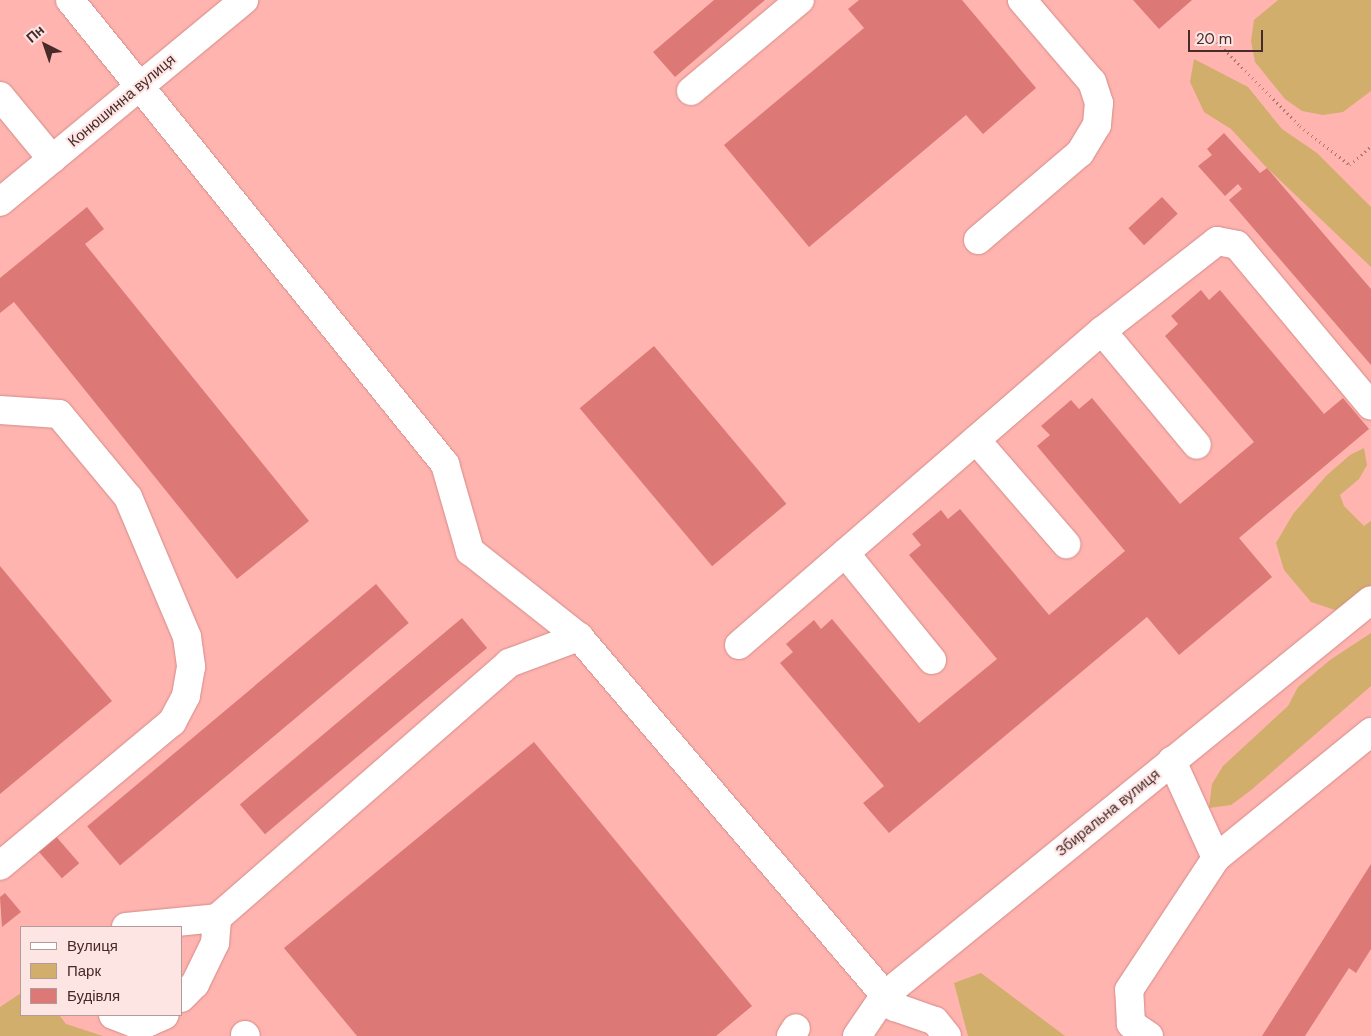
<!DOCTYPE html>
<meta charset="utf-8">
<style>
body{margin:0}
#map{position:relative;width:1371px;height:1036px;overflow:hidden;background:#ffb4b0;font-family:"DM Sans",sans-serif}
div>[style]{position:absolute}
.green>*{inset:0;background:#d1ae6c}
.building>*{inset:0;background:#dc7875;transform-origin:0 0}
.path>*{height:3px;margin-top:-1.5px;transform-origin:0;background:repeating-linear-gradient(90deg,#ab7572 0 1px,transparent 0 5px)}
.roads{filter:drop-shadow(0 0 1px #d48c88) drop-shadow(0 0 1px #d48c88)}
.minor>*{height:28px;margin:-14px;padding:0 14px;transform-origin:14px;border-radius:14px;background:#fff}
span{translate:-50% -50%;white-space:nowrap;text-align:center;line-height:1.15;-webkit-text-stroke:4px #fce5e3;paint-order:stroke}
.street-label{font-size:15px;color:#482a29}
.legend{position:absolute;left:20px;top:926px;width:162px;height:90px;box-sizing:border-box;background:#fce5e3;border:1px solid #b49a99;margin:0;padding:6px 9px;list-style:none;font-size:15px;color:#482a29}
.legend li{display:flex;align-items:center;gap:10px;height:25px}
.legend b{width:25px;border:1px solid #b49a99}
.north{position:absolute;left:20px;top:20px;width:50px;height:50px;-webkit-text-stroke:4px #fce5e3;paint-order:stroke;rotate:319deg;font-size:14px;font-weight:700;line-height:20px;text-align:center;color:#482a29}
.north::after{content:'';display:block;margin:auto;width:18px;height:22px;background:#482a29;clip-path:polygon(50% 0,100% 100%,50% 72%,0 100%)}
.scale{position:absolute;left:1188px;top:30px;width:75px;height:22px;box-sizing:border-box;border:2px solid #482a29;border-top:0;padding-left:6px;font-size:15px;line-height:18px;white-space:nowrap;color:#482a29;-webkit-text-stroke:4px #fce5e3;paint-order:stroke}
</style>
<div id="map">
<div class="green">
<div style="clip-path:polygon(1278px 0,1371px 0,1371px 91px,1343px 112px,1323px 115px,1302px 111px,1285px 99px,1255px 62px,1251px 41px,1254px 20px)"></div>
<div style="clip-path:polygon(1194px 59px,1248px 87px,1282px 129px,1317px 153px,1371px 207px,1371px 267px,1267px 168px,1231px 129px,1204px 112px,1190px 82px)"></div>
<div style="clip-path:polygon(1364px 448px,1367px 465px,1359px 479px,1340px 495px,1344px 506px,1364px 526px,1371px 521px,1371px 586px,1355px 600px,1335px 610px,1311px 602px,1284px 570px,1276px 543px,1293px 514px,1326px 476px,1350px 455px)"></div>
<div style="clip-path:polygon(1371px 633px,1371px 686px,1250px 791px,1231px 805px,1209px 808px,1212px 784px,1223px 766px,1288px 706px,1298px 687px,1330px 660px)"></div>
<div style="clip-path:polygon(981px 973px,1065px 1036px,968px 1036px,954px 983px)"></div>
<div style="clip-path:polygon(21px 993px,21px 1015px,59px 1015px,66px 1024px,103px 1036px,0 1036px,0 1007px)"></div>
</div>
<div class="building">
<div style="clip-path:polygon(714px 0,765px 0,675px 77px,653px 52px)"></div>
<div style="clip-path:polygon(859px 0,962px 0,1036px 88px,983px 134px,966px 115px,809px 247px,724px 145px,864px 28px,848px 9px)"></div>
<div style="clip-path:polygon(1133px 0,1192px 0,1159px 29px)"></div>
<div style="clip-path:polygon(1224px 133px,1260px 173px,1267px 168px,1371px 289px,1371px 365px,1229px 200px,1242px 189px,1238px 184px,1225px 196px,1198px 166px,1212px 155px,1207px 149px)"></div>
<div style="left:1162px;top:197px;width:23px;height:46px;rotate:47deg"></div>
<div style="clip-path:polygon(87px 207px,104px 229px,85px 244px,309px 521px,237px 579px,14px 302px,0 313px,0 278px)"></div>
<div style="clip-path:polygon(1201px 290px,1209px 300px,1220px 290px,1324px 414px,1343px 398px,1369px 429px,1239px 538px,1272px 577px,1179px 655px,1147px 617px,889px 833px,863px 803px,884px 786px,780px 663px,793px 652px,786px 644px,814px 620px,821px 629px,832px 619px,919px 723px,997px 659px,909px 555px,921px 545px,912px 534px,941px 510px,948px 519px,960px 509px,1049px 615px,1125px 551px,1037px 446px,1050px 435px,1041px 426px,1071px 400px,1079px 409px,1092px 398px,1180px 504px,1254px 442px,1165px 336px,1178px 324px,1171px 316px)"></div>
<div style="left:654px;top:346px;width:206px;height:97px;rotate:50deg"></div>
<div style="clip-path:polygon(0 566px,112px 701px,0 794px)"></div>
<div style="left:376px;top:584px;width:51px;height:377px;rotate:50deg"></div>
<div style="left:462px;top:618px;width:39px;height:290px;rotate:50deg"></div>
<div style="clip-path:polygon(534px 742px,752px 1006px,716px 1036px,357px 1036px,284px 948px)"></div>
<div style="left:53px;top:833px;width:40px;height:23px;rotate:49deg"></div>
<div style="clip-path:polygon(1371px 864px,1371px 949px,1356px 973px,1349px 968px,1305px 1036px,1262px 1036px)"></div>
<div style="clip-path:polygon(5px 893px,21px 912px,2px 927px,0 897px)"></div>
</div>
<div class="path">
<div style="left:1217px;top:42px;width:118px;rotate:45.3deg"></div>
<div style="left:1300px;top:126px;width:63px;rotate:38deg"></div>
<div style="left:1350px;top:165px;width:28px;rotate:-42deg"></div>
</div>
<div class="roads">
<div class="minor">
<div style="left:70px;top:0;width:597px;rotate:51.06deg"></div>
<div style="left:445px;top:464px;width:91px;rotate:74deg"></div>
<div style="left:470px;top:551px;width:139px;rotate:38.3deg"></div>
<div style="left:579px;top:637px;width:487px;rotate:49.5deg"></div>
<div style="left:895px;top:1007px;width:42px;rotate:19.3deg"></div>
<div style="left:935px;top:1021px;width:19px;rotate:51deg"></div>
<div style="left:691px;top:91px;width:142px;rotate:-39.9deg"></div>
<div style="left:0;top:96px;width:82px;rotate:50.5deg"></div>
<div style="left:0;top:202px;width:317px;rotate:-39.6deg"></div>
<div style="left:978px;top:240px;width:134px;rotate:-40.5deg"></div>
<div style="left:1080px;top:153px;width:33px;rotate:-59deg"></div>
<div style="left:1097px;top:125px;width:22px;rotate:-85deg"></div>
<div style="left:1099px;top:103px;width:22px;rotate:-108deg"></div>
<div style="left:1092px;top:82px;width:108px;rotate:-130.5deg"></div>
<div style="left:1102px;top:331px;width:148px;rotate:50.2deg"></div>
<div style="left:0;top:410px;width:59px;rotate:3.9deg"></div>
<div style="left:59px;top:414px;width:108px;rotate:50.3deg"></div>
<div style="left:128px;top:497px;width:152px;rotate:67.1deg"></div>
<div style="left:187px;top:637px;width:30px;rotate:82deg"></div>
<div style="left:191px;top:667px;width:29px;rotate:100deg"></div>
<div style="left:186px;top:696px;width:30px;rotate:118deg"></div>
<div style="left:172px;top:722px;width:224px;rotate:140.1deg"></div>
<div style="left:976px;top:440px;width:138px;rotate:49.1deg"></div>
<div style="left:845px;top:553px;width:138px;rotate:50.9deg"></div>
<div style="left:739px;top:645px;width:480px;rotate:-40.9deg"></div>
<div style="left:1102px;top:331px;width:146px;rotate:-38deg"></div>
<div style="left:1217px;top:241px;width:20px;rotate:11deg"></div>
<div style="left:1237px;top:245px;width:209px;rotate:50.2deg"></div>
<div style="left:1216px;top:858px;width:200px;rotate:-39.1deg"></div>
<div style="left:126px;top:927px;width:91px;rotate:-5.6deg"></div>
<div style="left:217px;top:918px;width:388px;rotate:-41.1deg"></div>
<div style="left:509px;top:663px;width:75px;rotate:-20.4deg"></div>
<div style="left:181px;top:998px;width:20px;rotate:-45deg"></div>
<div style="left:195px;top:984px;width:46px;rotate:-64deg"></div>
<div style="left:215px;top:943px;width:25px;rotate:-85deg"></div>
<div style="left:113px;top:1015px;width:22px;rotate:21deg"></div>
<div style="left:134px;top:1023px;width:15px;rotate:-4deg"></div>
<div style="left:149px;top:1022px;width:17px;rotate:-24deg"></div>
<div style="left:245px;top:1035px;width:1px;rotate:45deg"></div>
<div style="left:791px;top:1036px;width:9px;rotate:-58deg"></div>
<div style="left:857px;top:1036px;width:50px;rotate:-55.7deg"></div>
<div style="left:885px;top:995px;width:626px;rotate:-39.1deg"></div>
<div style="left:1149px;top:1036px;width:22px;rotate:-146deg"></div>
<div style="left:1131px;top:1024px;width:34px;rotate:-93deg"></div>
<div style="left:1129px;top:990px;width:158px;rotate:-56.6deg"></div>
<div style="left:1216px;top:858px;width:107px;rotate:-114.4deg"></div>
</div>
</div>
<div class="street-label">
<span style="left:122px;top:101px;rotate:-40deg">Конюшинна вулиця</span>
<span style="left:1108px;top:813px;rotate:-39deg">Збиральна вулиця</span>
</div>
<ul class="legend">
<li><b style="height:6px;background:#fff"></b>Вулиця</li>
<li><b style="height:14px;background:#d1ae6c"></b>Парк</li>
<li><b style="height:14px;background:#dc7875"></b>Будівля</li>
</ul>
<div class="north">Пн</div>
<div class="scale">20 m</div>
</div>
